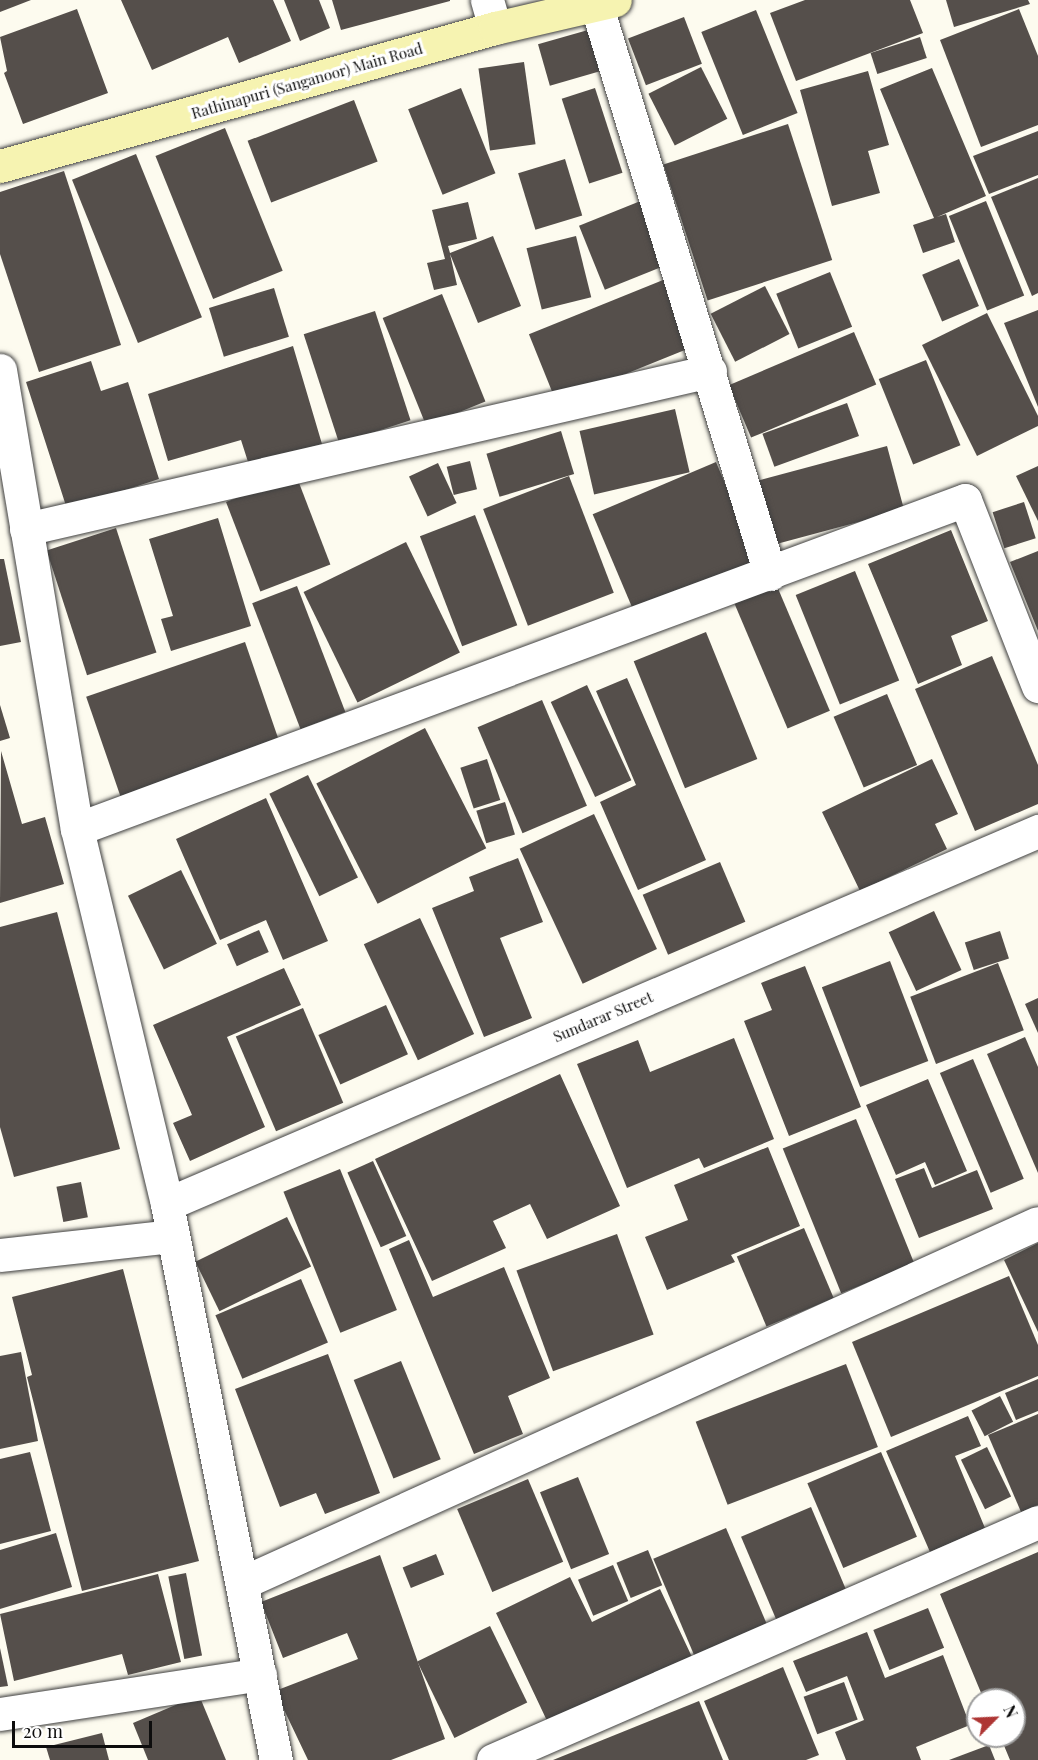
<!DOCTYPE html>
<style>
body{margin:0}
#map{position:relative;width:1038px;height:1760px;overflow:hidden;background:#fdfbef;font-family:"Playfair Display",serif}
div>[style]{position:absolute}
.building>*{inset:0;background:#554f4b;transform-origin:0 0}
.roads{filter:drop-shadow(0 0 2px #404040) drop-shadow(0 0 2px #404040)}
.street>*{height:33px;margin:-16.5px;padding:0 16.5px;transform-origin:16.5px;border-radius:16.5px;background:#fff}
.secondary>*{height:33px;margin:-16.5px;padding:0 16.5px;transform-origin:16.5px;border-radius:16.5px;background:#f6f3b1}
span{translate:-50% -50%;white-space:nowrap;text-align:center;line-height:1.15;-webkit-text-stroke:6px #fff;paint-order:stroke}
.street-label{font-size:15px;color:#0d0d0d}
.north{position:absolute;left:966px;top:1688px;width:60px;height:60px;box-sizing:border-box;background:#fff;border:2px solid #9e9e9e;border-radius:50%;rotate:66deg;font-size:16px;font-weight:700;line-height:24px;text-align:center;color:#0d0d0d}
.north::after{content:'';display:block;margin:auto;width:21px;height:27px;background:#ae3634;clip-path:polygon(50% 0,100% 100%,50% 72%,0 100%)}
.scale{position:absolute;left:12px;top:1721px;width:140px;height:27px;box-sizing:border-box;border:3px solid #0d0d0d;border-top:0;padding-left:8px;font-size:18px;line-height:21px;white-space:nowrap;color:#0d0d0d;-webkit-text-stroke:4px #fff;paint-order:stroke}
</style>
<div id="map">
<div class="building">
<div style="clip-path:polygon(0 0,31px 0,0 12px)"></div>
<div style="clip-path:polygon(121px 0,273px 0,291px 41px,239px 63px,228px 37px,152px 70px)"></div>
<div style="clip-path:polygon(284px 0,319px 0,330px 28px,300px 41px)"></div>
<div style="clip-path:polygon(332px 0,450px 0,450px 1px,341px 30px)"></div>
<div style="clip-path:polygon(805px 0,910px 0,923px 33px,796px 81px,770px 13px)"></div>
<div style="clip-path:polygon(946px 0,1028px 0,1030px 4px,954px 27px)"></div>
<div style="clip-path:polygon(77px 9px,108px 93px,23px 124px,4px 73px,7px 71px,0 37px)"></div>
<div style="clip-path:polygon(1019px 9px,1038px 56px,1038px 125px,981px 147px,940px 40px)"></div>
<div style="left:756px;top:10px;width:111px;height:59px;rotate:68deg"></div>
<div style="left:684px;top:17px;width:50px;height:60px;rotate:69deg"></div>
<div style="left:588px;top:30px;width:43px;height:52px;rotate:74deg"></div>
<div style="left:920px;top:37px;width:22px;height:52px;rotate:72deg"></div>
<div style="left:524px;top:62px;width:83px;height:46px;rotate:82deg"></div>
<div style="left:701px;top:67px;width:58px;height:59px;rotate:63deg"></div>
<div style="clip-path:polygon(932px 68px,986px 196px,937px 217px,946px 214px,955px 242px,923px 253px,913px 225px,934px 218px,880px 89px)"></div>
<div style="clip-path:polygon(868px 71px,889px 145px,868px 151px,880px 193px,832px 206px,800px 90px)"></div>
<div style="left:461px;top:88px;width:92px;height:57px;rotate:68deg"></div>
<div style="left:595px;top:88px;width:89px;height:35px;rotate:72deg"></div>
<div style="left:354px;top:100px;width:66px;height:114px;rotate:69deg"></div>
<div style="left:788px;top:124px;width:143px;height:131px;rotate:72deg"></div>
<div style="left:225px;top:128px;width:154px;height:75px;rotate:68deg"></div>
<div style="clip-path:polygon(1038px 131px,1038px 175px,989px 194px,973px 156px)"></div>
<div style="left:136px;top:154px;width:176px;height:69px;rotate:68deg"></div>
<div style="left:565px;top:159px;width:59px;height:49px;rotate:73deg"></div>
<div style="clip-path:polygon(64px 171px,121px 345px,39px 372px,0 254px,0 192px)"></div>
<div style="clip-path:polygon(1038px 178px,1038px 293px,1032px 296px,991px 197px)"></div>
<div style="left:643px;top:200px;width:69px;height:69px;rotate:68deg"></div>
<div style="left:986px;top:201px;width:102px;height:40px;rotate:68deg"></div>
<div style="clip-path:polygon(468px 202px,477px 239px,448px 246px,450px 253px,493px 236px,521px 306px,478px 323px,450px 254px,457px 285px,434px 290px,427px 263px,445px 259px,432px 210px)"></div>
<div style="left:576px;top:236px;width:63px;height:51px;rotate:76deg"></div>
<div style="left:959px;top:259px;width:51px;height:40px;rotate:67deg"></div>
<div style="left:830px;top:272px;width:59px;height:58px;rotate:68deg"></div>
<div style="left:668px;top:278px;width:73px;height:150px;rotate:68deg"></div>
<div style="left:765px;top:286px;width:54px;height:61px;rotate:63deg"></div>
<div style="left:274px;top:288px;width:51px;height:68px;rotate:73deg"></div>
<div style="left:442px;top:294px;width:116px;height:64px;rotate:68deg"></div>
<div style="clip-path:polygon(1038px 310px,1038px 407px,1004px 323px)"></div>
<div style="left:375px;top:311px;width:115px;height:75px;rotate:72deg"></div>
<div style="clip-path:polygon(987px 313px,1038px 416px,1038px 426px,977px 456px,922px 345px)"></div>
<div style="left:854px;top:332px;width:57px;height:136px;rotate:67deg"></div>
<div style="clip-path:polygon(293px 346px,322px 444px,249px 465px,241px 440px,168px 461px,148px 394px)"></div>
<div style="left:926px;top:360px;width:92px;height:51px;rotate:68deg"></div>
<div style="clip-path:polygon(91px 361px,101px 391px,128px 382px,159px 479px,67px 509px,26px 382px)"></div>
<div style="left:847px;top:403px;width:35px;height:90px;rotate:70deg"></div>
<div style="left:675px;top:409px;width:65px;height:98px;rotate:77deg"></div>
<div style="left:561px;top:431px;width:45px;height:78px;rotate:73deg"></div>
<div style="left:887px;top:446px;width:66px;height:135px;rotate:75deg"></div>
<div style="left:470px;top:461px;width:29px;height:24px;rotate:76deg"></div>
<div style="left:716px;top:462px;width:106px;height:134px;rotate:67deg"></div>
<div style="left:438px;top:463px;width:44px;height:32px;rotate:65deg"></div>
<div style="clip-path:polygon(1038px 466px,1038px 521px,1016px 476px)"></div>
<div style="left:296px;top:475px;width:96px;height:75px;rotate:69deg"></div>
<div style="left:569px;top:476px;width:125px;height:92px;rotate:69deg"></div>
<div style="left:1024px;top:502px;width:38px;height:33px;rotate:72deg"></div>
<div style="left:475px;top:515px;width:118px;height:59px;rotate:69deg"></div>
<div style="clip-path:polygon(218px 518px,251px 626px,171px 651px,161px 619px,173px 616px,149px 539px)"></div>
<div style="left:116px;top:528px;width:131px;height:73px;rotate:72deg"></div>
<div style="clip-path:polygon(951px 530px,988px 621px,951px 636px,962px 665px,918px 684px,868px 564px)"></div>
<div style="left:406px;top:542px;width:123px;height:114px;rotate:64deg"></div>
<div style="clip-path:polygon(1038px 551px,1038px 631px,1010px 562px)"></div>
<div style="clip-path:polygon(0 559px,4px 559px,21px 642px,0 646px)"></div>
<div style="left:855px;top:571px;width:118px;height:64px;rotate:68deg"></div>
<div style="left:774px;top:579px;width:143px;height:46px;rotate:67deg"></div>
<div style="left:297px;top:586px;width:135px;height:48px;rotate:69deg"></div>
<div style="left:706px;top:632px;width:137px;height:78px;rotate:68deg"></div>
<div style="left:245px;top:642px;width:109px;height:168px;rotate:71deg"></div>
<div style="clip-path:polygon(992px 656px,1038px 765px,1038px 804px,975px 831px,915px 689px)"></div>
<div style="clip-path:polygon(627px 678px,706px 860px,638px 890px,600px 802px,636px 785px,596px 691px)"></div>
<div style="left:587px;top:685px;width:105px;height:40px;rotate:65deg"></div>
<div style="left:887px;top:694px;width:77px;height:58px;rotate:67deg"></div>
<div style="left:542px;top:700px;width:115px;height:70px;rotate:67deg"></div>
<div style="clip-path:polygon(0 705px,10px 738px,0 741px)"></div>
<div style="left:425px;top:728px;width:135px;height:122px;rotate:63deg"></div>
<div style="clip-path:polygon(1px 751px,22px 824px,45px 817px,64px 884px,0 903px)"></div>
<div style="left:487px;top:759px;width:43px;height:28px;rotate:72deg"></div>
<div style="clip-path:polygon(932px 759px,958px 814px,935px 824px,947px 849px,860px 891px,822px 812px)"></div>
<div style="left:308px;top:775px;width:114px;height:43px;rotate:64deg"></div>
<div style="clip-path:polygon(266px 798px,328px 941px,283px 960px,266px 920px,220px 940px,176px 839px)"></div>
<div style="left:505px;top:802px;width:34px;height:30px;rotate:73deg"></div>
<div style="left:594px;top:814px;width:149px;height:82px;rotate:65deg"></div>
<div style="clip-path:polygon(518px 858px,543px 922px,500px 938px,532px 1018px,484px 1037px,432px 908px,474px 891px,469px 877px)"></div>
<div style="left:720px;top:862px;width:65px;height:84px;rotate:67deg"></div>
<div style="left:181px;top:870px;width:82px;height:59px;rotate:64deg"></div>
<div style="left:934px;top:911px;width:65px;height:50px;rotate:65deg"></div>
<div style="clip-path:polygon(57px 912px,120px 1149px,14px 1177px,0 1127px,0 927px)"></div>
<div style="left:420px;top:918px;width:128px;height:62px;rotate:65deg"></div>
<div style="left:259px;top:930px;width:24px;height:35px;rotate:66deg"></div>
<div style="left:1000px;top:931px;width:29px;height:37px;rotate:72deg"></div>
<div style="left:890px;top:961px;width:107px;height:73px;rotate:69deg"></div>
<div style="left:998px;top:963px;width:72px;height:94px;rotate:69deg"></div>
<div style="clip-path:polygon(805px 966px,861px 1107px,789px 1136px,744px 1021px,772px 1010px,761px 983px)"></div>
<div style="clip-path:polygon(284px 968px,301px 1005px,227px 1037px,265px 1127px,190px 1161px,173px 1123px,192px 1115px,153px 1025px)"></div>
<div style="clip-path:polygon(1038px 998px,1038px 1033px,1025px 1004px)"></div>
<div style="left:386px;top:1005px;width:54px;height:74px;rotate:66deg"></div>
<div style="left:303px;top:1008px;width:103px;height:73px;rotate:67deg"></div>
<div style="clip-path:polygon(1025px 1037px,1038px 1067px,1038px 1173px,987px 1054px)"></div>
<div style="clip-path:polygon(734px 1038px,774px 1139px,704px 1168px,699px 1158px,627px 1188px,577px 1064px,638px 1040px,650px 1072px)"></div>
<div style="left:973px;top:1059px;width:130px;height:36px;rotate:67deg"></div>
<div style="clip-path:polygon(560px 1074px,620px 1206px,547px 1239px,530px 1204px,493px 1221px,506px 1248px,432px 1281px,375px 1159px)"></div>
<div style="clip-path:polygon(928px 1079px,967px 1171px,935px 1185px,925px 1162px,896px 1175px,866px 1105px)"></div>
<div style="left:856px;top:1119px;width:156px;height:79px;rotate:68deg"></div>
<div style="clip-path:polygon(768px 1147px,800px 1226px,731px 1255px,735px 1262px,667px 1290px,645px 1237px,688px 1220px,674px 1185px)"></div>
<div style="left:373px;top:1161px;width:82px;height:28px;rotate:66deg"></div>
<div style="clip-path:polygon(924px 1168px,932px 1188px,977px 1170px,993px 1209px,919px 1238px,895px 1179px)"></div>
<div style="left:340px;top:1169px;width:152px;height:61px;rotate:68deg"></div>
<div style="left:81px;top:1182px;width:36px;height:25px;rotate:79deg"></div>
<div style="left:287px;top:1217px;width:55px;height:102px;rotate:64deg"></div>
<div style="left:804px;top:1228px;width:76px;height:73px;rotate:67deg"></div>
<div style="left:617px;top:1234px;width:107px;height:107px;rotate:70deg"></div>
<div style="clip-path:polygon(409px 1240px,433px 1297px,504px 1267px,550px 1378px,508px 1396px,523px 1434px,474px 1454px,389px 1249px)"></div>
<div style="clip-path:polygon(1038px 1243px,1038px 1332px,1004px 1260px)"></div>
<div style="clip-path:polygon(123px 1269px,199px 1561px,82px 1591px,27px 1377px,32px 1375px,12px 1297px)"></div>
<div style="clip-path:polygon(1009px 1276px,1038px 1345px,1038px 1376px,891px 1437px,852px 1342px)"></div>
<div style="left:301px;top:1279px;width:69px;height:93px;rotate:67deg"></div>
<div style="clip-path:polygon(21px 1352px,38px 1441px,0 1449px,0 1356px)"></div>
<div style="clip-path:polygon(328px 1354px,380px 1493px,325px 1514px,316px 1493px,280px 1507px,235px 1389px)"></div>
<div style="left:401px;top:1361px;width:106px;height:51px;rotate:68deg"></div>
<div style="left:846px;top:1364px;width:89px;height:161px;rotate:69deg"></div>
<div style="clip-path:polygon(1038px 1379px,1038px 1411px,1016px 1420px,1005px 1393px)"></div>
<div style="left:1000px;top:1396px;width:29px;height:32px;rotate:63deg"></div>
<div style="clip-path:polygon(1038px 1414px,1038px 1505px,1021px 1512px,988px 1435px)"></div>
<div style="clip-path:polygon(968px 1416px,981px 1446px,955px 1456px,985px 1528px,930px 1552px,886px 1451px)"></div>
<div style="left:987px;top:1447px;width:55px;height:29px;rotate:64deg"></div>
<div style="clip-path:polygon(30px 1452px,51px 1531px,0 1544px,0 1459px)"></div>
<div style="left:881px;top:1452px;width:92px;height:80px;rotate:67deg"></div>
<div style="left:578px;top:1477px;width:83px;height:41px;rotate:68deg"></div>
<div style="left:528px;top:1479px;width:90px;height:77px;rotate:67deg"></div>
<div style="left:811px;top:1507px;width:99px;height:76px;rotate:67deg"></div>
<div style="left:726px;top:1528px;width:112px;height:79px;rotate:67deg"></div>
<div style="clip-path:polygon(56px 1533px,72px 1587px,0 1609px,0 1550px)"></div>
<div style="left:648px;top:1550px;width:38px;height:34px;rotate:68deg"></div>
<div style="clip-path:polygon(1038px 1552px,1038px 1760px,1010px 1760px,1000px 1736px,1014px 1736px,1014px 1700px,984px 1700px,940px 1594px)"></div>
<div style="left:436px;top:1554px;width:22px;height:36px;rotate:68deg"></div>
<div style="clip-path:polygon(380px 1555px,445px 1739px,391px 1760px,308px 1760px,275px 1691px,358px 1659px,347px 1633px,283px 1658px,261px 1602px)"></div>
<div style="left:613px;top:1565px;width:39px;height:38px;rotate:67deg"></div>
<div style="left:186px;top:1573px;width:84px;height:18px;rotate:79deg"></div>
<div style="clip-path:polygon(158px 1574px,181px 1662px,128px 1675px,122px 1654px,14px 1681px,0 1614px)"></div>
<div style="clip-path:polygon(570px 1577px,592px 1622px,660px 1589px,692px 1657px,549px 1725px,496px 1613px)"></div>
<div style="left:928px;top:1608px;width:43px;height:59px;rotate:68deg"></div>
<div style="left:490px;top:1626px;width:85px;height:81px;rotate:64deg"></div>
<div style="clip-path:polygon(867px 1632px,885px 1678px,943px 1655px,970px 1725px,916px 1747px,921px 1760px,846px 1760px,835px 1732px,864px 1720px,847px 1676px,806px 1692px,793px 1661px)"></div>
<div style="clip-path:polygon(0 1648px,8px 1686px,0 1687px)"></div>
<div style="clip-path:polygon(783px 1667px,819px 1755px,806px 1760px,729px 1760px,704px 1701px)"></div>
<div style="left:844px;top:1682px;width:40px;height:43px;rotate:70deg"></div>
<div style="clip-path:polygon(199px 1695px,226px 1760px,148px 1760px,133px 1723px)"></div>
<div style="clip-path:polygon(699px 1701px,723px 1760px,553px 1760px)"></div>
<div style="clip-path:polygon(102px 1733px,109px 1760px,50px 1760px,46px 1747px)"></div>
<div style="clip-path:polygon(989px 1745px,995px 1760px,949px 1760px)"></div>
</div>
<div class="roads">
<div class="street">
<div style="left:487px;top:0;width:29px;rotate:74deg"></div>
<div style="left:596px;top:4px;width:596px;rotate:73.02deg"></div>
<div style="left:0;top:370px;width:465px;rotate:80.5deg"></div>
<div style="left:77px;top:829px;width:386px;rotate:76.5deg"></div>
<div style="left:167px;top:1204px;width:567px;rotate:78.91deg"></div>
<div style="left:26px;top:529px;width:702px;rotate:-13.01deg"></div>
<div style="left:77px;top:829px;width:947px;rotate:-20.33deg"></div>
<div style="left:965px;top:500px;width:200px;rotate:68.6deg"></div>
<div style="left:167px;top:1204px;width:948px;rotate:-23.18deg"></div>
<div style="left:0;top:1255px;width:174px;rotate:-6.3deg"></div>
<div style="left:244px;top:1582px;width:871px;rotate:-24.33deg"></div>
<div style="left:0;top:1714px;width:263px;rotate:-8.7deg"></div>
<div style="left:493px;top:1760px;width:595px;rotate:-23.59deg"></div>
</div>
<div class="secondary">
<div style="left:0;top:166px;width:514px;rotate:-15.58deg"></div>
<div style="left:495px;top:28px;width:123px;rotate:-13.1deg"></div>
</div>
</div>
<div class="street-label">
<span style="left:307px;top:81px;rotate:-16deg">Rathinapuri (Sanganoor) Main Road</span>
<span style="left:603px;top:1017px;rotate:-23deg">Sundarar Street</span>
</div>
<div class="north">N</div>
<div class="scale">20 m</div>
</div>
